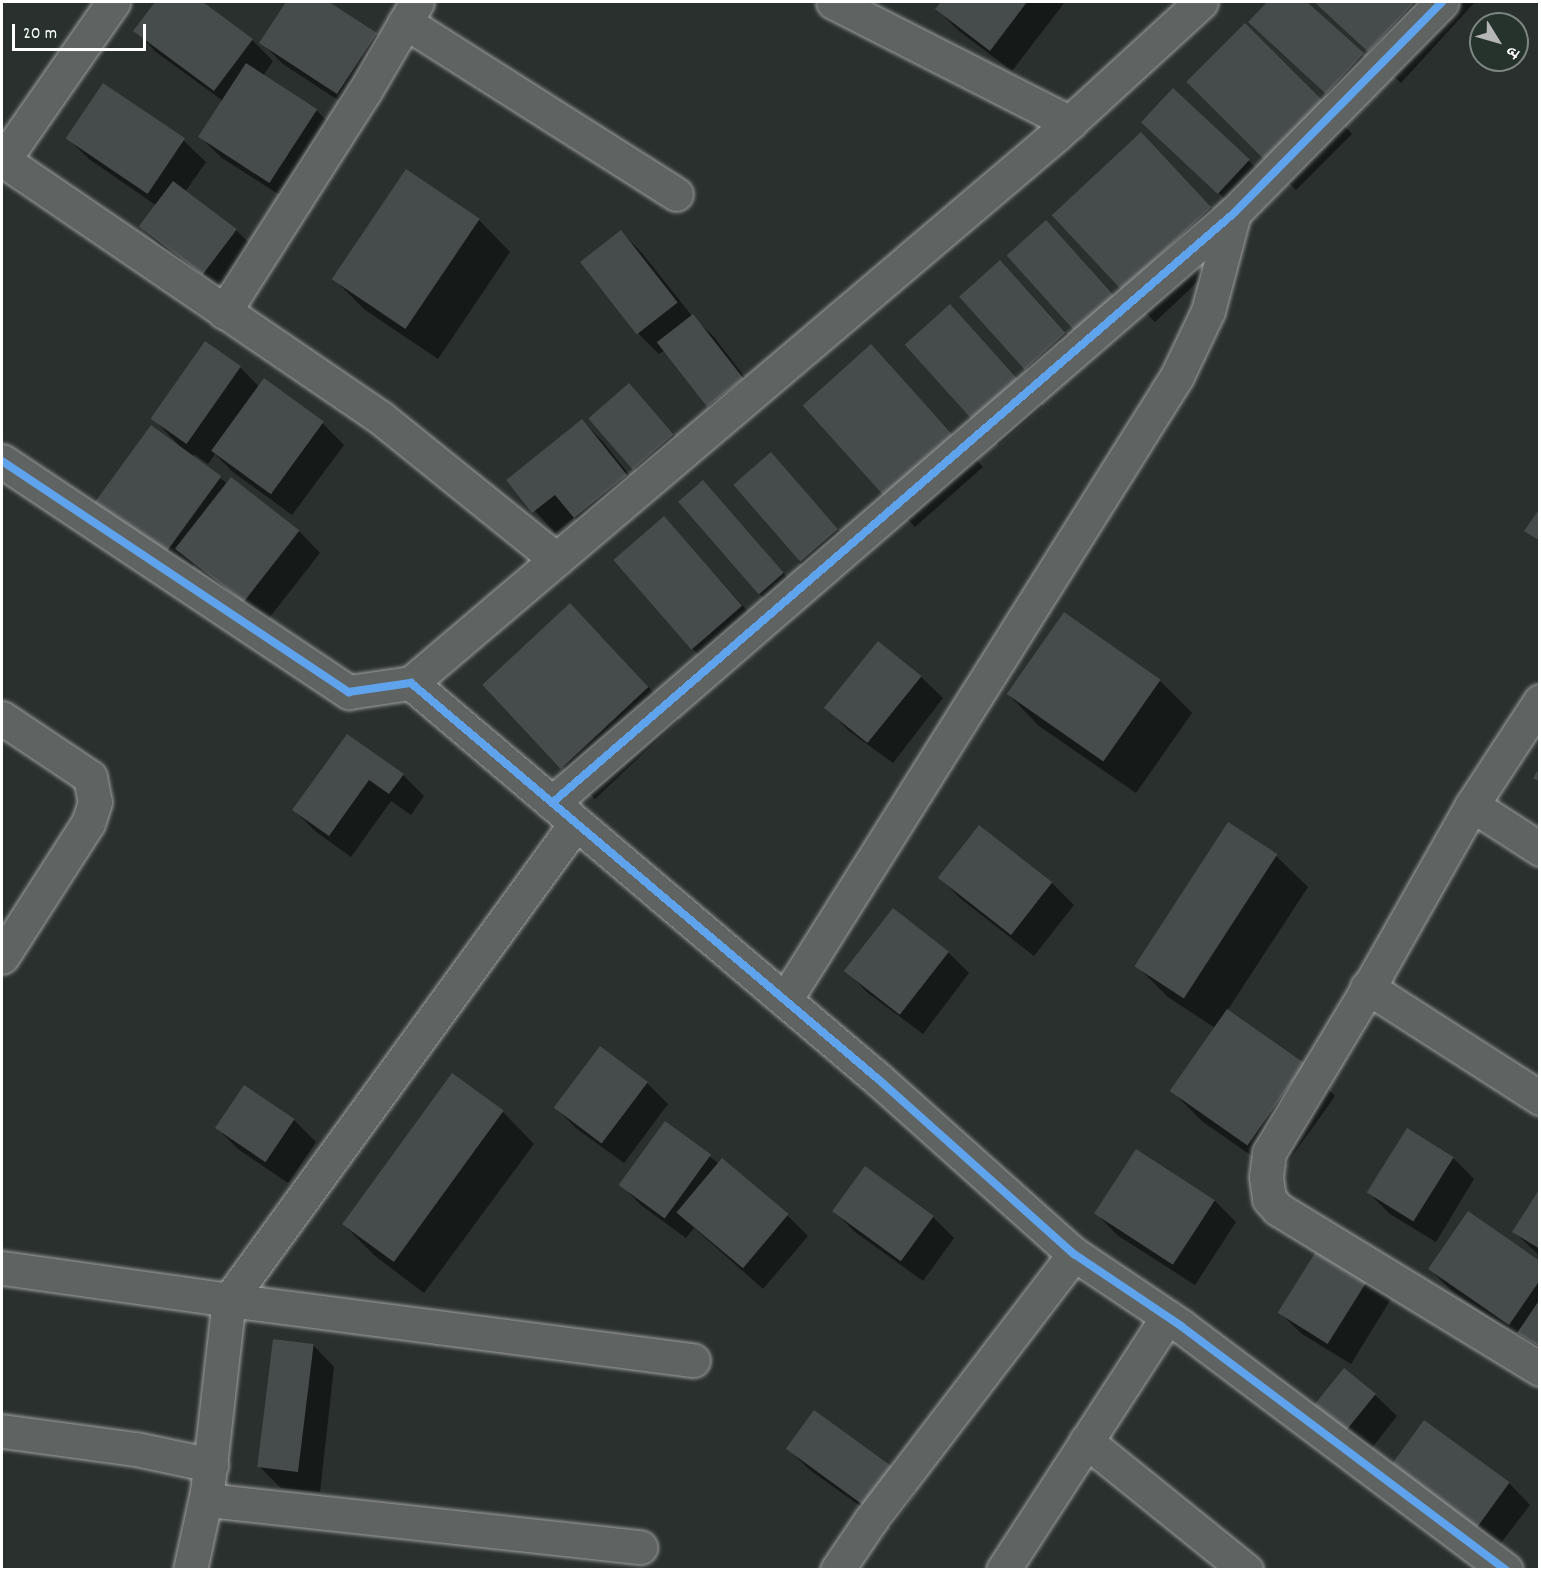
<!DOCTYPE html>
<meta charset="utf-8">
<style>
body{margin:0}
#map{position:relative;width:1541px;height:1571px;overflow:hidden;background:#29302d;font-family:Dekko,"Playpen Sans Deva",sans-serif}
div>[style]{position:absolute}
.shadow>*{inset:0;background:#0007}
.building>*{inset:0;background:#464b4c;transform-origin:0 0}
.roads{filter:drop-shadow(0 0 2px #9fa2a0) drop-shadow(0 0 2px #9fa2a0)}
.street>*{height:33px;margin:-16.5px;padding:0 16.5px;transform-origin:16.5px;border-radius:16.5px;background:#5f6362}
.secondary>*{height:33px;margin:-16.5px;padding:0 16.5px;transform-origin:16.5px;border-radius:16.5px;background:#5f6362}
.cycleway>*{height:8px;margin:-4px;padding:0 4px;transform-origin:4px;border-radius:4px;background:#60a3ed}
span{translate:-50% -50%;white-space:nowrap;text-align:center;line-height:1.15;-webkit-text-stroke:4.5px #26332d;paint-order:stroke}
.frame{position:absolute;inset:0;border:3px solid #fff;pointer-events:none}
.north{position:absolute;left:1469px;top:12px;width:60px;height:60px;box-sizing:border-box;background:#26332d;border:2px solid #7d8581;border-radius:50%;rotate:127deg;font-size:16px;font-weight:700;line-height:24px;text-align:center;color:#fff}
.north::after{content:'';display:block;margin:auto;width:21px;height:27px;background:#b4b7b6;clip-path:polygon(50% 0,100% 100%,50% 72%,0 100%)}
.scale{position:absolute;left:12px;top:24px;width:134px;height:27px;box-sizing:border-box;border:3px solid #fff;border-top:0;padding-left:8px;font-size:18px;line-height:21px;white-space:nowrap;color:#fff;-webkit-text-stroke:4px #26332d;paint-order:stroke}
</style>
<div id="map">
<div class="shadow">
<div style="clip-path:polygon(157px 2px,200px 2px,252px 40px,273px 61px,263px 76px,317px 111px,339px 132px,292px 203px,222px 158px,200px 137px,223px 101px,156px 52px,135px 30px)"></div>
<div style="clip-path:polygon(286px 2px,328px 2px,376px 34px,397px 55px,359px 114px,283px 64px,261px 42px,287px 3px)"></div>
<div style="clip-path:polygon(943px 2px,1065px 2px,1012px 71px,959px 31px,937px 9px)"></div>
<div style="clip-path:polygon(1269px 2px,1305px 2px,1384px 76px,1349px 115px,1250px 22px)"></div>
<div style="clip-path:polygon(1314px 2px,1475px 2px,1401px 83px)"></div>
<div style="clip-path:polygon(1276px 56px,1352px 134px,1296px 190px,1188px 81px)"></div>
<div style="clip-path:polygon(103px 85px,184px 141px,206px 162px,185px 192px,236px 230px,257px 251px,225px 294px,162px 248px,141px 227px,157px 206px,89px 159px,67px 138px)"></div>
<div style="clip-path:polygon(1141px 134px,1242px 240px,1155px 322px,1123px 290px)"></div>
<div style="clip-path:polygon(1165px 143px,1249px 161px,1270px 182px,1241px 214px)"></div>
<div style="clip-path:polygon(479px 220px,510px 252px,438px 359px,365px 310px,334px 279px)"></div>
<div style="clip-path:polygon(621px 232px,642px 253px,692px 316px,714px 337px,763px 401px,730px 428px,709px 406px,665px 350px,659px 354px,638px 333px)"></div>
<div style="clip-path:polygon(1067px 244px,1136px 319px,1100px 353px,1078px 332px)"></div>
<div style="clip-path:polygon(1021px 283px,1087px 356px,1049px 390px,1027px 369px)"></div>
<div style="clip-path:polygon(950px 306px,1043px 406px,999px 445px,978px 424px)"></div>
<div style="clip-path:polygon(871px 346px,983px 467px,915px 527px,884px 495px)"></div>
<div style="clip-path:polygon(240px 367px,259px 387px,323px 424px,344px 445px,292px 515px,233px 472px,215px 454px,208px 464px,194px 454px,193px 457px,228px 484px,299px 531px,320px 553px,266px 622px,194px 565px,183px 579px,114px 530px,178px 444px,152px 418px)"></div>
<div style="clip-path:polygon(629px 385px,694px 456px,656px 490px,635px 469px)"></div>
<div style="clip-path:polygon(582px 421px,603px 442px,647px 497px,596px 539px,575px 517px,555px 533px,508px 481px)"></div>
<div style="clip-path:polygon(771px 454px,858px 551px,821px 583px,799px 562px)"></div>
<div style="clip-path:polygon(703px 482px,803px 595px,781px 615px,759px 594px)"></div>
<div style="clip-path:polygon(664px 518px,763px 628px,714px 670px,693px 649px)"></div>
<div style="clip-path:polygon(1064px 614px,1160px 681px,1192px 713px,1136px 793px,1039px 726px,1008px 694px)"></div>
<div style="clip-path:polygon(601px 636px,679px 720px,595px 799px,485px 685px)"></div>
<div style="clip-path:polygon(878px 644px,921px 677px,943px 698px,893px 763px,849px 731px,828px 709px)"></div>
<div style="clip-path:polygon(347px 736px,403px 775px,424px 796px,411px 815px,391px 801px,351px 857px,315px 831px,294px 810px)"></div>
<div style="clip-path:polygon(1229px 825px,1276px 856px,1308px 887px,1227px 1011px,1304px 1064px,1335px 1096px,1279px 1175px,1203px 1122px,1171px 1090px,1215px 1028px,1168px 997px,1136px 965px)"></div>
<div style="clip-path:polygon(979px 827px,1052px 883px,1074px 905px,1034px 956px,961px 899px,939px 877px)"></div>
<div style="clip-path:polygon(948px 952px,969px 973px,923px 1034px,868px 993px,846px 971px)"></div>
<div style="clip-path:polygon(647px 1083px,668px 1104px,624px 1163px,577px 1129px,556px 1108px)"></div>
<div style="clip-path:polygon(244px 1087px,294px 1120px,316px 1142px,288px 1183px,238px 1149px,217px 1128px)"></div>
<div style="clip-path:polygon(503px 1112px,534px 1144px,424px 1293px,375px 1256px,343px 1224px)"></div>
<div style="clip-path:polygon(665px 1123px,787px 1215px,808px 1236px,763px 1289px,694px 1228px,686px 1238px,642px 1206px,621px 1185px)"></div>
<div style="clip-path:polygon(1137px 1151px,1215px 1201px,1236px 1222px,1195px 1285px,1117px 1235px,1096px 1213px)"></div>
<div style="clip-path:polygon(1453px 1158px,1474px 1179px,1436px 1242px,1390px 1214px,1369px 1193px)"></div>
<div style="clip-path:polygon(1540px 1190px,1540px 1256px,1514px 1232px)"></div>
<div style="clip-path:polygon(834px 1211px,933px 1217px,954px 1238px,923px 1281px,855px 1232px)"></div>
<div style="clip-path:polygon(1540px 1262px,1540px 1353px,1451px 1290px,1430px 1269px)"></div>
<div style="clip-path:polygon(1369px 1277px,1391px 1299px,1351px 1364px,1302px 1334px,1280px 1313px)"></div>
<div style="clip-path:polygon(313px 1345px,334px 1367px,320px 1492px,281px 1488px,259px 1466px)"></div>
<div style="clip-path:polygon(1375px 1395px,1397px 1416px,1360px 1463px,1329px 1438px)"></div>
<div style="clip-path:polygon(788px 1449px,895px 1470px,917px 1491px,891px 1528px,810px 1470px)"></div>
<div style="clip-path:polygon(1509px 1483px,1530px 1505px,1494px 1552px,1411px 1490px)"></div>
</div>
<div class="building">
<div style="clip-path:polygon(155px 2px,203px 2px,253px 39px,214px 91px,133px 31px)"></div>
<div style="clip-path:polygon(286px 2px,329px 2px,377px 33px,337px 94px,259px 43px)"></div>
<div style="clip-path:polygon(941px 2px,1027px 2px,990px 51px,935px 9px)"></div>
<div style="clip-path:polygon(1267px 2px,1307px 2px,1364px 53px,1326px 94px,1248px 22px)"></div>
<div style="clip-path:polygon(1314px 2px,1415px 2px,1368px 52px)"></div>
<div style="left:1245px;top:23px;width:110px;height:83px;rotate:45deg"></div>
<div style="left:246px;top:63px;width:85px;height:88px;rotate:33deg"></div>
<div style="left:103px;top:83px;width:99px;height:67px;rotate:34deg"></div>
<div style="left:1173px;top:88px;width:105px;height:47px;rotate:43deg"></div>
<div style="left:1141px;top:132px;width:103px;height:122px;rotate:47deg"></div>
<div style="left:406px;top:169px;width:89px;height:133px;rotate:34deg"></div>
<div style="left:173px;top:181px;width:80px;height:57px;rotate:37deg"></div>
<div style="left:1046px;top:220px;width:104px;height:53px;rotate:48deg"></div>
<div style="left:621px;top:230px;width:92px;height:52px;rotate:52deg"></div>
<div style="left:1000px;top:260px;width:98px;height:55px;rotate:48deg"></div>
<div style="left:950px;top:304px;width:108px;height:61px;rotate:48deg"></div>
<div style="left:693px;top:314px;width:82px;height:46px;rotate:52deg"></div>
<div style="left:205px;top:341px;width:44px;height:95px;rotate:35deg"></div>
<div style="left:871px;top:344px;width:122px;height:92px;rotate:48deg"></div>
<div style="left:264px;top:378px;width:74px;height:90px;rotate:36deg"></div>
<div style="left:629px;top:383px;width:68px;height:54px;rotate:49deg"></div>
<div style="clip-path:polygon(582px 419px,627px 475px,574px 518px,555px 495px,532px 513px,506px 480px)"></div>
<div style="left:151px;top:425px;width:87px;height:102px;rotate:36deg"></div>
<div style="left:771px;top:452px;width:102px;height:50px;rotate:49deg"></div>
<div style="left:231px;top:477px;width:87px;height:91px;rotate:38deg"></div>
<div style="left:703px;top:480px;width:123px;height:33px;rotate:49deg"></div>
<div style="clip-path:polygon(1540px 508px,1540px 541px,1524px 531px)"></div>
<div style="left:664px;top:516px;width:119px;height:67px;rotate:49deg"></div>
<div style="left:570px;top:603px;width:115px;height:120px;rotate:47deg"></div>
<div style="left:1064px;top:612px;width:118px;height:100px;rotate:35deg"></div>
<div style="left:878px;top:641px;width:56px;height:86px;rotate:39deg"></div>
<div style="clip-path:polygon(347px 734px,404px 774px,389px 794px,369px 780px,329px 836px,292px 810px)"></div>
<div style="clip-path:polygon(1540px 767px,1540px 782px,1533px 778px)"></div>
<div style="left:1228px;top:822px;width:59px;height:172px;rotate:33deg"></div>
<div style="left:979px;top:825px;width:93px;height:67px;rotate:38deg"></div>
<div style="left:893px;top:908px;width:71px;height:80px;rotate:38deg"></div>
<div style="left:1227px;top:1009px;width:95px;height:100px;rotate:35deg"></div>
<div style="left:600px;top:1046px;width:60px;height:77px;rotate:37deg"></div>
<div style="left:452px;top:1073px;width:64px;height:187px;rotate:36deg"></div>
<div style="left:244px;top:1085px;width:61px;height:52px;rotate:34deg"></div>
<div style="left:665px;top:1121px;width:57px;height:79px;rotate:36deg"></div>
<div style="left:1407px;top:1128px;width:55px;height:76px;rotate:32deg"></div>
<div style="left:1136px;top:1149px;width:94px;height:77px;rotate:33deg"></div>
<div style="left:722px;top:1158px;width:87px;height:71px;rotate:40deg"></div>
<div style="left:865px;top:1166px;width:85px;height:56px;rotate:36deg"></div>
<div style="clip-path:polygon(1540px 1188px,1540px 1249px,1512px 1232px)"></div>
<div style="clip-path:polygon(1468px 1211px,1540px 1261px,1540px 1280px,1509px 1325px,1428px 1269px)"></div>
<div style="left:1320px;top:1245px;width:59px;height:80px;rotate:32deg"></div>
<div style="clip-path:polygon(1540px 1299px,1540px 1347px,1517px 1333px)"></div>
<div style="left:273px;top:1339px;width:41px;height:129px;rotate:7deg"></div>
<div style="left:1344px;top:1368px;width:41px;height:62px;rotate:39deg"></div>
<div style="left:814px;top:1410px;width:101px;height:48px;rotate:36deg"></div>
<div style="left:1424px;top:1420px;width:106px;height:61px;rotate:36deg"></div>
</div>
<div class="roads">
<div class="street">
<div style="left:833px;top:2px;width:266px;rotate:27deg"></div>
<div style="left:405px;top:22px;width:321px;rotate:32.4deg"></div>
<div style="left:3px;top:160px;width:458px;rotate:34.3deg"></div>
<div style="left:381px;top:418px;width:225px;rotate:38.9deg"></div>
<div style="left:224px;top:312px;width:262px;rotate:-57.5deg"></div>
<div style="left:365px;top:91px;width:103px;rotate:-59.7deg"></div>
<div style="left:411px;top:683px;width:848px;rotate:-40.36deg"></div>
<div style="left:1057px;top:134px;width:195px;rotate:-42.5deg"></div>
<div style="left:1540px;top:701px;width:124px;rotate:123.2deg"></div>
<div style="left:1472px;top:805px;width:193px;rotate:119.5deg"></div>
<div style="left:1377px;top:973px;width:210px;rotate:121deg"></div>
<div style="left:1269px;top:1153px;width:24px;rotate:97deg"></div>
<div style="left:1266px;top:1177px;width:22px;rotate:82deg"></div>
<div style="left:1269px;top:1199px;width:13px;rotate:48deg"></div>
<div style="left:1278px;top:1209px;width:307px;rotate:31.4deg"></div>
<div style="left:2px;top:718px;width:106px;rotate:33.8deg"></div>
<div style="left:90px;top:777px;width:25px;rotate:79deg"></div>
<div style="left:95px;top:802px;width:22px;rotate:108deg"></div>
<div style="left:88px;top:823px;width:159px;rotate:122.7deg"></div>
<div style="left:552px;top:803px;width:902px;rotate:-40.86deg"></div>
<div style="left:1234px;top:213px;width:296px;rotate:-45.4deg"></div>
<div style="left:1472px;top:805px;width:81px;rotate:32.9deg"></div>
<div style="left:1367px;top:987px;width:206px;rotate:32.7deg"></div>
<div style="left:785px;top:1000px;width:737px;rotate:-57.86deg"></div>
<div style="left:1177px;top:376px;width:72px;rotate:-64.5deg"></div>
<div style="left:1208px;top:311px;width:101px;rotate:-75.1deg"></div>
<div style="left:2px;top:1268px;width:229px;rotate:8deg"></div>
<div style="left:229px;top:1300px;width:590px;rotate:-53.97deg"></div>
<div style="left:2px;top:1431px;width:135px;rotate:7.7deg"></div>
<div style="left:136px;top:1449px;width:77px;rotate:12deg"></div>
<div style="left:1086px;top:1441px;width:206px;rotate:38.9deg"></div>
<div style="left:206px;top:1500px;width:437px;rotate:6.2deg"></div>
<div style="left:190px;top:1570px;width:80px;rotate:-77.7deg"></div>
<div style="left:207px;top:1492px;width:193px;rotate:-83.5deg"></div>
<div style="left:229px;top:1300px;width:468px;rotate:7.4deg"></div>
<div style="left:837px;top:1570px;width:59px;rotate:-56deg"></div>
<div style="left:870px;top:1521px;width:336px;rotate:-52.6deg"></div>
<div style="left:1003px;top:1570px;width:302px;rotate:-57deg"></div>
</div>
<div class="secondary">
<div style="left:2px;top:162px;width:195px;rotate:-55.2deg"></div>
<div style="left:2px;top:461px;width:417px;rotate:33.7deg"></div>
<div style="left:349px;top:692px;width:63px;rotate:-8.3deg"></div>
<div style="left:411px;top:683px;width:612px;rotate:40.3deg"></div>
<div style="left:878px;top:1079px;width:263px;rotate:41.8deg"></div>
<div style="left:1074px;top:1254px;width:129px;rotate:33.9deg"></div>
<div style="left:1181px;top:1326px;width:406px;rotate:36.9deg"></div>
</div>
</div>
<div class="cycleway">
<div style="left:2px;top:461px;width:417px;rotate:33.7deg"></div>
<div style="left:349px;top:692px;width:63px;rotate:-8.3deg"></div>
<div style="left:411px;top:683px;width:612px;rotate:40.3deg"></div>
<div style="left:878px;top:1079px;width:263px;rotate:41.8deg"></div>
<div style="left:1074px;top:1254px;width:129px;rotate:33.9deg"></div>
<div style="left:1181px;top:1326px;width:406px;rotate:36.9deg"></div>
<div style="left:552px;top:803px;width:902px;rotate:-40.86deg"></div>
<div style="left:1234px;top:213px;width:296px;rotate:-45.4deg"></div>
</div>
<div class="frame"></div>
<div class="north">उ</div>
<div class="scale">20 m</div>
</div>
